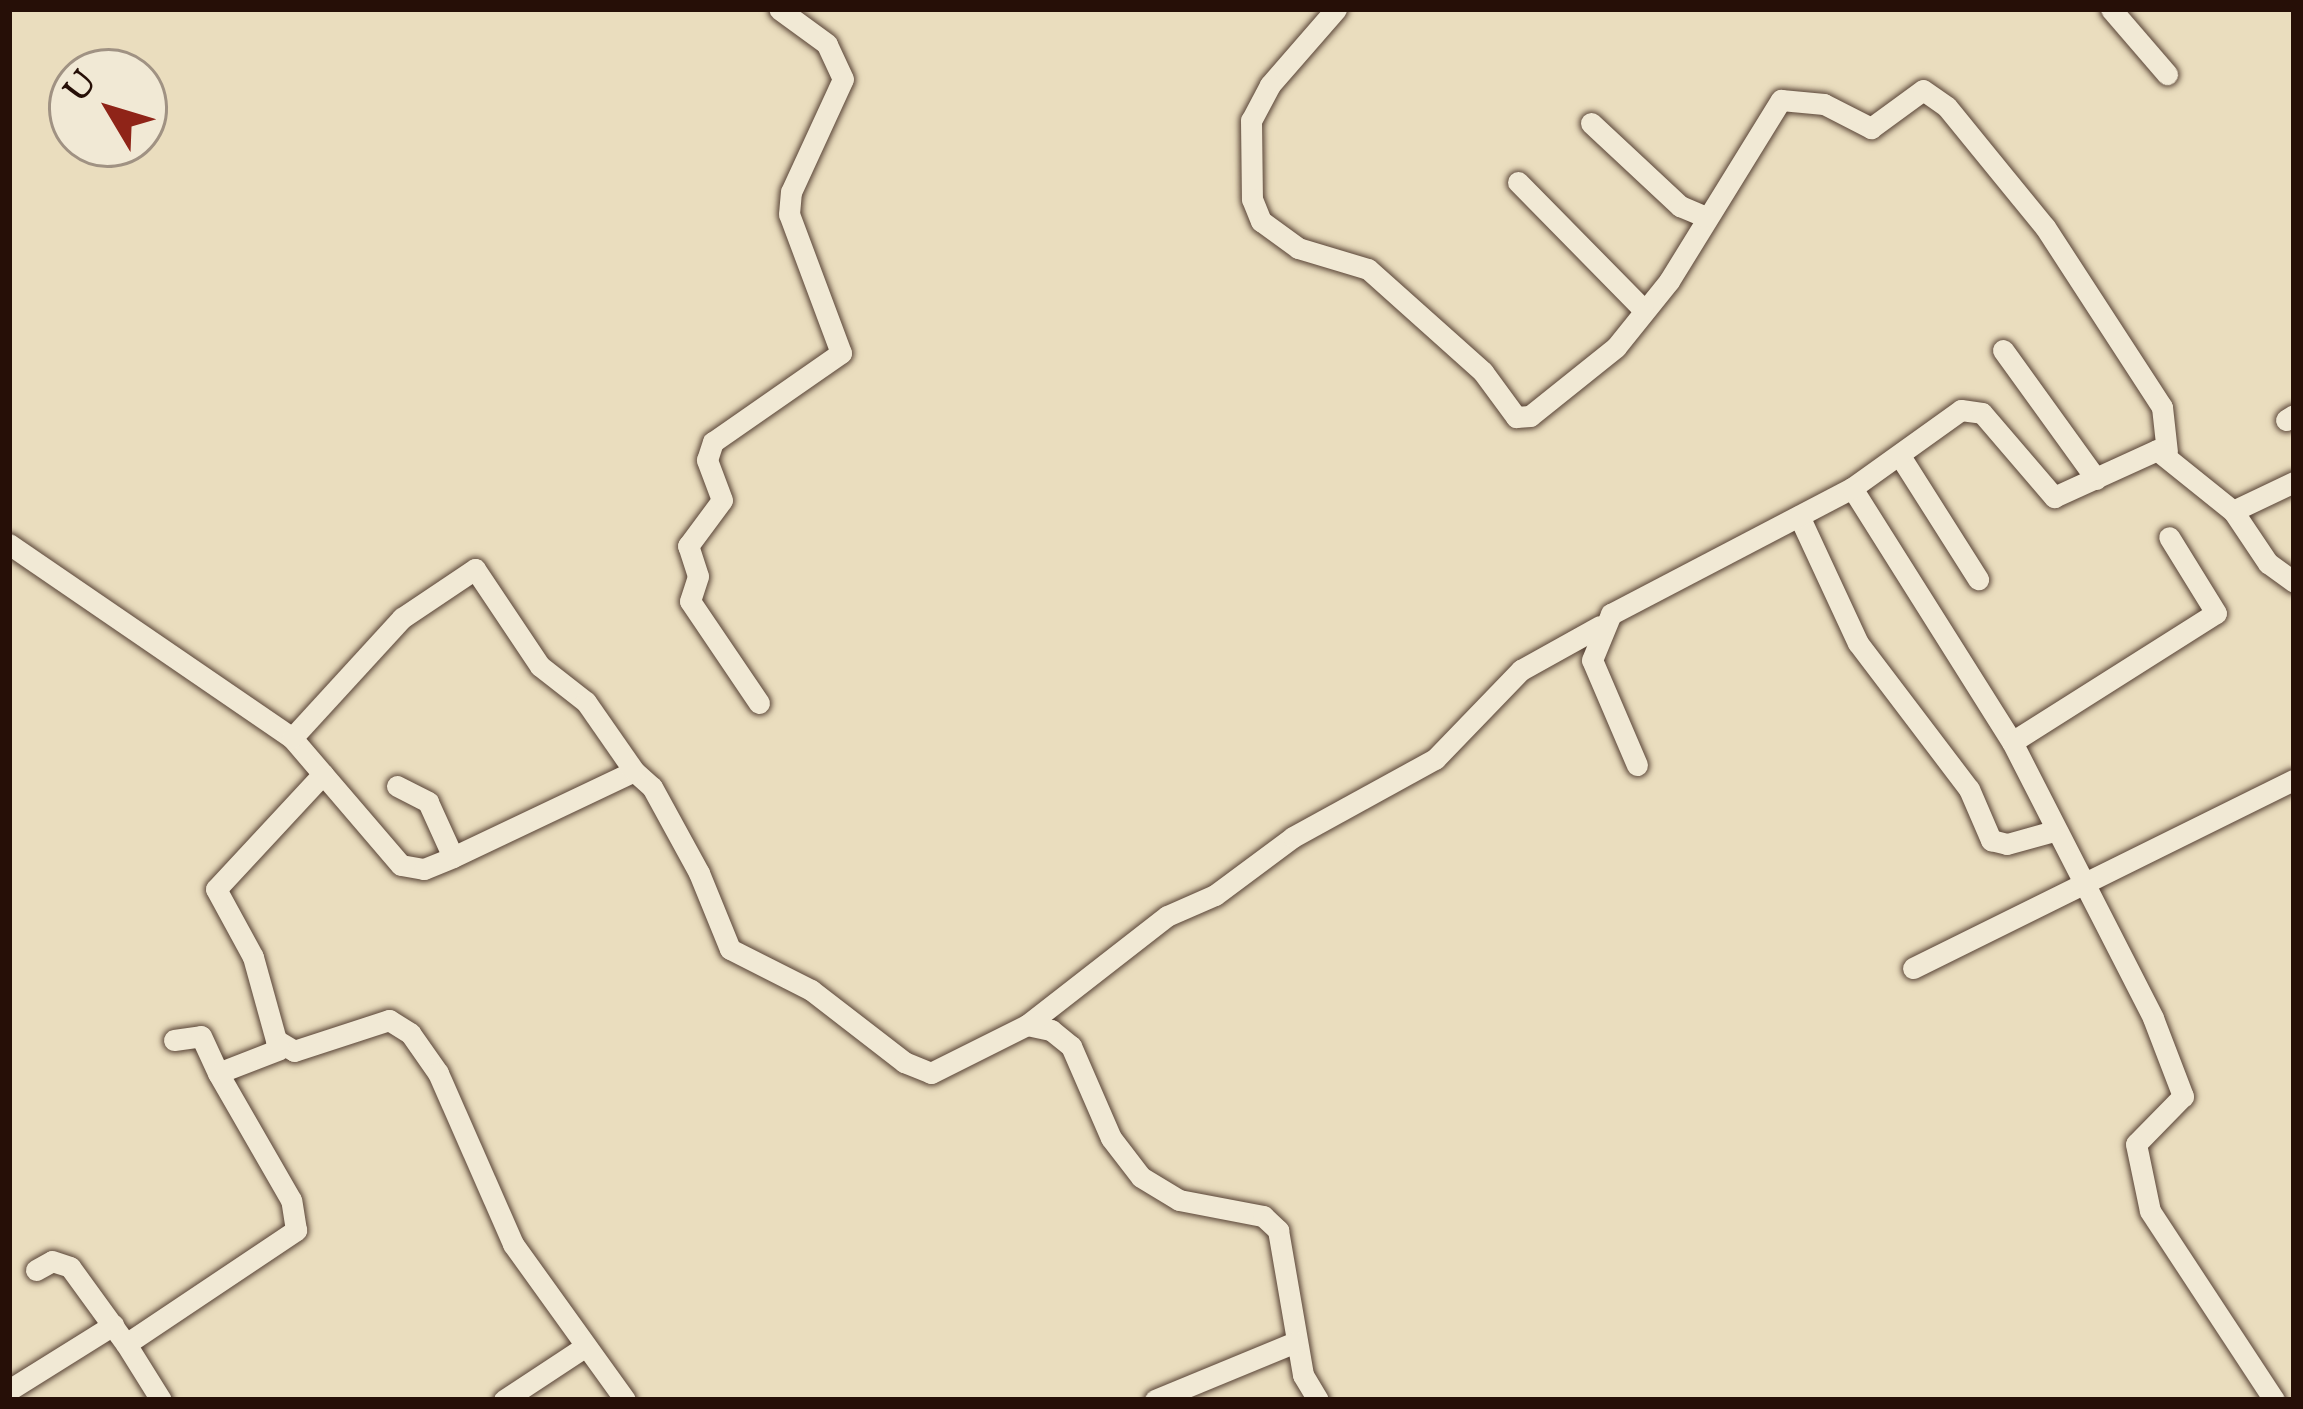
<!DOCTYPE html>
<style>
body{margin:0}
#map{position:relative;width:2303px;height:1409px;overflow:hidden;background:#eaddbe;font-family:"Sorts Mill Goudy",serif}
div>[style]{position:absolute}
.roads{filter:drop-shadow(0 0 3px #574235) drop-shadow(0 0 3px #574235)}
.minor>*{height:21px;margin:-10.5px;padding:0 10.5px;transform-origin:10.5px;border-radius:10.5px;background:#f1e9d5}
span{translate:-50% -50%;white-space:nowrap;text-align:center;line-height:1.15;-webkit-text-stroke:9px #f1e9d5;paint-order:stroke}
.frame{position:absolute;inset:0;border:12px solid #260f07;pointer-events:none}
.north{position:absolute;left:48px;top:48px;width:120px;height:120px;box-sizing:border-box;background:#f1e9d5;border:3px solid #a09283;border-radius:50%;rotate:308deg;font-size:33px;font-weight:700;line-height:48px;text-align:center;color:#260f07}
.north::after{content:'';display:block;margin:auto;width:42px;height:54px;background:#8f2418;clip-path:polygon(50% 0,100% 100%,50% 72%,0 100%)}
</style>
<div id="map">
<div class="roads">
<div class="minor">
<div style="left:1336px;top:9px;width:101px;rotate:131deg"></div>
<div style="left:1270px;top:85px;width:40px;rotate:118deg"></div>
<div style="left:1251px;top:120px;width:79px;rotate:89.3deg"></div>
<div style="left:1252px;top:199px;width:24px;rotate:68deg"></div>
<div style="left:1261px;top:221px;width:46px;rotate:36.1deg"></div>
<div style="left:1298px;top:248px;width:73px;rotate:16.7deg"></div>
<div style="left:1368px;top:269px;width:154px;rotate:41.8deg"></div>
<div style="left:1483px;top:372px;width:56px;rotate:53.7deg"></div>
<div style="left:1516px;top:417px;width:14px;rotate:-4deg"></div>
<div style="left:1530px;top:416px;width:110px;rotate:-38.7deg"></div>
<div style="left:1616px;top:347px;width:85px;rotate:-51.2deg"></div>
<div style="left:1669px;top:281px;width:213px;rotate:-58.3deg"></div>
<div style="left:1781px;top:100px;width:43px;rotate:5.3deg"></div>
<div style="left:1824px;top:104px;width:53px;rotate:27.1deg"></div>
<div style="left:1871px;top:128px;width:64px;rotate:-36.2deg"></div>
<div style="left:1923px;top:90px;width:29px;rotate:35deg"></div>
<div style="left:1947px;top:107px;width:155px;rotate:50.8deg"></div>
<div style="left:2045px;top:227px;width:215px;rotate:57deg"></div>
<div style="left:2162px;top:407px;width:45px;rotate:83.7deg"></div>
<div style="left:2111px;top:9px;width:86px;rotate:49.3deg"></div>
<div style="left:1591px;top:123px;width:122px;rotate:43deg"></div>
<div style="left:1680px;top:206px;width:26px;rotate:23deg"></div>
<div style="left:1518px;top:182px;width:178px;rotate:45.5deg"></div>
<div style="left:2003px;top:350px;width:159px;rotate:54.2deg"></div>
<div style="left:2286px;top:420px;width:9px;rotate:-32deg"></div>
<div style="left:1900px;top:456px;width:146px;rotate:57.6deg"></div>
<div style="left:1852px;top:488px;width:300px;rotate:57.8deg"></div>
<div style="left:2012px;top:742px;width:310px;rotate:62.9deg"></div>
<div style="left:2153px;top:1018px;width:84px;rotate:69deg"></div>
<div style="left:2183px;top:1096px;width:67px;rotate:134.4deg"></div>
<div style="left:2136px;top:1144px;width:68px;rotate:78.2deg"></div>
<div style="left:2150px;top:1211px;width:226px;rotate:56.7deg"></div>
<div style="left:2233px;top:511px;width:63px;rotate:56.1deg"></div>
<div style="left:2268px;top:563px;width:32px;rotate:36deg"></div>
<div style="left:1799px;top:516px;width:140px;rotate:65.1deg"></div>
<div style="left:1858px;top:643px;width:183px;rotate:52.8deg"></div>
<div style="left:1969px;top:789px;width:56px;rotate:66.7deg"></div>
<div style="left:1991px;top:840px;width:16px;rotate:14deg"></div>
<div style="left:2007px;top:844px;width:49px;rotate:-15.5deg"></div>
<div style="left:9px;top:544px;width:343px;rotate:34.4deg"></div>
<div style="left:292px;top:738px;width:167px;rotate:49.4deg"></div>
<div style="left:401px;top:865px;width:23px;rotate:10deg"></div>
<div style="left:424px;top:869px;width:31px;rotate:-22deg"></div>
<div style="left:453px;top:857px;width:200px;rotate:-25.4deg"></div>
<div style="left:634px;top:771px;width:24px;rotate:42deg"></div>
<div style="left:652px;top:787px;width:98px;rotate:61.3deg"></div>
<div style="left:699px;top:873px;width:82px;rotate:67.8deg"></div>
<div style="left:730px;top:949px;width:91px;rotate:26.8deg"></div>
<div style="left:811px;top:990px;width:118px;rotate:37.7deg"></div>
<div style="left:904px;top:1062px;width:29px;rotate:22deg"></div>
<div style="left:931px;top:1073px;width:107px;rotate:-26.6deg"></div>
<div style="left:1027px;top:1025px;width:25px;rotate:12deg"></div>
<div style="left:1051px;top:1030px;width:26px;rotate:39deg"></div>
<div style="left:1071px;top:1046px;width:100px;rotate:66.5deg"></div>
<div style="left:1111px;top:1138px;width:49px;rotate:52.4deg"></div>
<div style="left:1141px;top:1177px;width:44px;rotate:31.2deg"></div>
<div style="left:1179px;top:1200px;width:86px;rotate:10.8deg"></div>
<div style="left:1263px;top:1216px;width:21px;rotate:43deg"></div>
<div style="left:1278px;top:1230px;width:147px;rotate:80.2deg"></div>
<div style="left:1303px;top:1375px;width:29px;rotate:59deg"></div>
<div style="left:759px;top:703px;width:123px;rotate:-124.1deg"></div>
<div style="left:690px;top:601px;width:26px;rotate:-72deg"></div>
<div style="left:698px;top:576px;width:32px;rotate:-108deg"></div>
<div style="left:688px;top:546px;width:57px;rotate:-53.5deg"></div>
<div style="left:722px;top:500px;width:43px;rotate:-110.6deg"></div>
<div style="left:707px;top:460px;width:19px;rotate:-72deg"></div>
<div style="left:713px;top:442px;width:156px;rotate:-34.8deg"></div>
<div style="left:841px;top:353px;width:148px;rotate:-110.5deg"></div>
<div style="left:789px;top:214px;width:22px;rotate:-85deg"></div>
<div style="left:791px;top:192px;width:124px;rotate:-65.3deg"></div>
<div style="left:843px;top:79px;width:38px;rotate:-115deg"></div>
<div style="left:827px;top:44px;width:59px;rotate:-143.9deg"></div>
<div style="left:292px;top:738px;width:163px;rotate:-47.5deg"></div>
<div style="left:402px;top:618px;width:88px;rotate:-33.9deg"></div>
<div style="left:475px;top:569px;width:117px;rotate:56.2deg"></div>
<div style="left:540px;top:666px;width:58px;rotate:38deg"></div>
<div style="left:586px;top:702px;width:84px;rotate:55.2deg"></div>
<div style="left:2012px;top:742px;width:241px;rotate:-32.3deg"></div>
<div style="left:2216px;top:613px;width:89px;rotate:-121.7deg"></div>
<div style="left:1637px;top:765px;width:114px;rotate:-113.2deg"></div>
<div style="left:1592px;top:660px;width:50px;rotate:-67.6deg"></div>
<div style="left:1611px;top:614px;width:272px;rotate:-27.6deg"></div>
<div style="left:1852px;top:488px;width:134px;rotate:-35.6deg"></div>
<div style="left:1961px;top:410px;width:21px;rotate:8deg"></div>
<div style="left:1982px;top:413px;width:111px;rotate:49.4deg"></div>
<div style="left:2054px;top:497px;width:113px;rotate:-24.5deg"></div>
<div style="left:2157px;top:450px;width:97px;rotate:38.8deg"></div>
<div style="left:2233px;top:511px;width:68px;rotate:-25.4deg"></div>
<div style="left:323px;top:774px;width:157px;rotate:132.9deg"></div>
<div style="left:216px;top:889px;width:77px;rotate:61.4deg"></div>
<div style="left:253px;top:957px;width:86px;rotate:74.5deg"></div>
<div style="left:276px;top:1040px;width:21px;rotate:31deg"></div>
<div style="left:294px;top:1051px;width:100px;rotate:-18.1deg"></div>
<div style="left:389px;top:1020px;width:25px;rotate:32deg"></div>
<div style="left:410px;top:1033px;width:49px;rotate:55deg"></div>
<div style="left:438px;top:1073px;width:187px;rotate:66.3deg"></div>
<div style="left:513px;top:1244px;width:192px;rotate:54.3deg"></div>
<div style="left:397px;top:786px;width:35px;rotate:27deg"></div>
<div style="left:428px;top:802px;width:60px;rotate:65.6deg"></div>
<div style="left:1913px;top:968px;width:425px;rotate:-26.3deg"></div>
<div style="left:1027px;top:1025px;width:177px;rotate:-37.9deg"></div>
<div style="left:1167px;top:916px;width:52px;rotate:-23.6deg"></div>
<div style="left:1215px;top:895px;width:97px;rotate:-36.6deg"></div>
<div style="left:1293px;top:837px;width:162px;rotate:-28.8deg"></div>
<div style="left:1435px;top:759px;width:124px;rotate:-46deg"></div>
<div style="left:1521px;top:670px;width:90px;rotate:-29.1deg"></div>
<div style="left:174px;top:1040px;width:27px;rotate:-8deg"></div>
<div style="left:201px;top:1036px;width:41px;rotate:65.3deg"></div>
<div style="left:36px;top:1270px;width:18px;rotate:-29deg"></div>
<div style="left:52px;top:1261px;width:19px;rotate:18deg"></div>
<div style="left:70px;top:1267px;width:95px;rotate:54deg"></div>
<div style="left:9px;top:1390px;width:123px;rotate:-32deg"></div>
<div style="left:161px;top:1400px;width:66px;rotate:-122deg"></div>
<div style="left:126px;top:1344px;width:205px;rotate:-33.8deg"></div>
<div style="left:296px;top:1230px;width:30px;rotate:-99deg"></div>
<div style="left:291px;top:1200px;width:146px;rotate:-119.9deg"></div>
<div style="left:218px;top:1073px;width:66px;rotate:-21.2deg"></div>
<div style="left:504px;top:1400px;width:95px;rotate:-33.4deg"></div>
<div style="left:1155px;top:1400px;width:152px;rotate:-22.4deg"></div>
</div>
</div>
<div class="frame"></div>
<div class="north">U</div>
</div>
